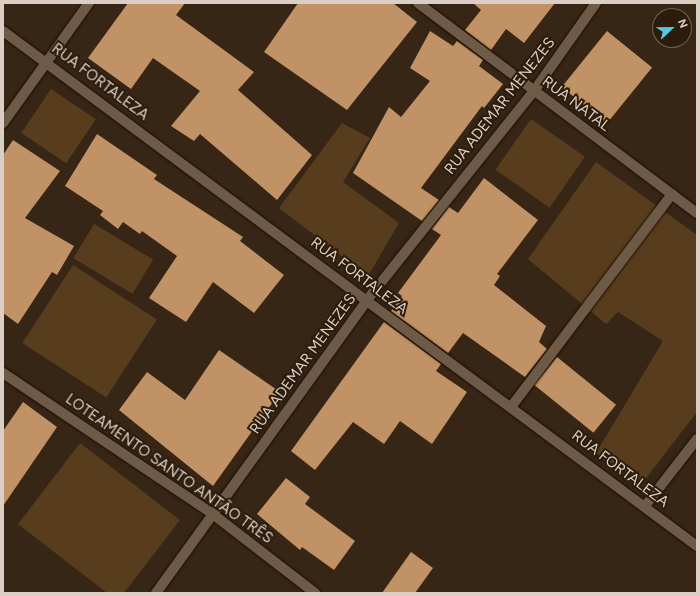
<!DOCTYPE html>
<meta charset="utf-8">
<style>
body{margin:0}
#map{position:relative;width:700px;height:596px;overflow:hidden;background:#372515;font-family:Figtree,sans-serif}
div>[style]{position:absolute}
.green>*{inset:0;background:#583c1e;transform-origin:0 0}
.building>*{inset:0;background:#c09265;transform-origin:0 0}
.roads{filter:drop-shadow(0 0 1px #1d0e01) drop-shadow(0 0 1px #1d0e01)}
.minor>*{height:10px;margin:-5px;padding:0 5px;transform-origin:5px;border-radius:5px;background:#6d5a47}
span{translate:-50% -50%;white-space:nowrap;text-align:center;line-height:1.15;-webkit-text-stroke:4px #2c1c0b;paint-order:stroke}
.street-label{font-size:15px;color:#dbcfc5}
.frame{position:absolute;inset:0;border:4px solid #dbcfc5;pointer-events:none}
.north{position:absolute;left:652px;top:8px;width:40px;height:40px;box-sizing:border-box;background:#2c1c0b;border:1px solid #726455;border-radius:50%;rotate:68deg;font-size:11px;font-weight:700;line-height:16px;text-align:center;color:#dbcfc5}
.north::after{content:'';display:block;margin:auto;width:14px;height:18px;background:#57c9e2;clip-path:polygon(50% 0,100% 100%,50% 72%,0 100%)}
</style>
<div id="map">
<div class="green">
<div style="left:51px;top:89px;width:54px;height:53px;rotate:34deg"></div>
<div style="left:531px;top:119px;width:66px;height:62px;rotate:35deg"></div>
<div style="clip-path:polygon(342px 123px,370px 138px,343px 182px,399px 223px,368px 276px,279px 208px)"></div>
<div style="clip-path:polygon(596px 162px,697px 235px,697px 412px,643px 482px,596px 453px,663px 341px,618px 312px,606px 324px,528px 259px)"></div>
<div style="left:94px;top:224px;width:69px;height:40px;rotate:31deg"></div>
<div style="left:73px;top:265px;width:100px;height:93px;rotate:33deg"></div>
<div style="clip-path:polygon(80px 443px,180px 520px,124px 593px,107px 593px,18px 524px)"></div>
</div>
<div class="building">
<div style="clip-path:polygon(128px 3px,185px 3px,176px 15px,254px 72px,238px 90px,312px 155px,277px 200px,200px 134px,194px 141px,171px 126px,200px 91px,153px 58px,131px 89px,88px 58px)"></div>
<div style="clip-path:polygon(298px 3px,393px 3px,417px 22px,347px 110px,264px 52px)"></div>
<div style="clip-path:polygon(473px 3px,555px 3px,524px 43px,506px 29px,491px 50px,465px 30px,481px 10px)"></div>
<div style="clip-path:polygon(430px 31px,453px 46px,457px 41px,483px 60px,479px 66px,503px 84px,484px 108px,482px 106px,421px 188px,439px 200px,422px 221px,353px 173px,389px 107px,401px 117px,430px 81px,410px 68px)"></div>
<div style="left:607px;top:31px;width:58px;height:72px;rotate:39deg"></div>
<div style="clip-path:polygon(97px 134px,157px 175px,154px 179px,243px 237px,240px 241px,284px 275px,254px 313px,213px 282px,186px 322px,149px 298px,177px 256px,142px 231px,140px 234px,123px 222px,118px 229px,100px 215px,103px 211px,65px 186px)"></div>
<div style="clip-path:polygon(13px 140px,60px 171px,25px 218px,74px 246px,57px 275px,52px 272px,18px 324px,3px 313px,3px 155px)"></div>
<div style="clip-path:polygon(484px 178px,538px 220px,497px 274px,500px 276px,494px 285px,546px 326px,539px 342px,547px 349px,525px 377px,463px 333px,448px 353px,391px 311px,402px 296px,398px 293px,441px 235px,432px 229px,449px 207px,458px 213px)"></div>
<div style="clip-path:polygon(384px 322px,441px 364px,436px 371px,467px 392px,432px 444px,400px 421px,384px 444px,353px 422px,315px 470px,291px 451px)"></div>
<div style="clip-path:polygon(219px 350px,280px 392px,213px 486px,119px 410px,147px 372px,185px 400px)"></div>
<div style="left:557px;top:357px;width:76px;height:36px;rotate:39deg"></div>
<div style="clip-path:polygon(23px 402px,57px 427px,3px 506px,3px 431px)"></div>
<div style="clip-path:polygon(286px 478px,310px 497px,305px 504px,355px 541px,334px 570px,302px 547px,300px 550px,257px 514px)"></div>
<div style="clip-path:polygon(411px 552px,433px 568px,415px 593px,382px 593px)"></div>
</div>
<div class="roads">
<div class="minor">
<div style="left:418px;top:3px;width:349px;rotate:37deg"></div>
<div style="left:3px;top:31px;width:864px;rotate:36.58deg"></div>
<div style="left:3px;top:123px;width:148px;rotate:-54.4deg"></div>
<div style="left:3px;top:373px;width:254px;rotate:33.9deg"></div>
<div style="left:214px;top:515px;width:128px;rotate:37.7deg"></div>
<div style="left:511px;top:407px;width:267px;rotate:-52.9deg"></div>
<div style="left:645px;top:506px;width:85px;rotate:-52.2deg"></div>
<div style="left:156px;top:593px;width:361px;rotate:-54.2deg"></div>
<div style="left:367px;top:300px;width:268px;rotate:-51.4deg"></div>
<div style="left:534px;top:91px;width:108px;rotate:-54.8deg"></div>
</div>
</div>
<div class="street-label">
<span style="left:100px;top:82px;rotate:37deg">RUA FORTALEZA</span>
<span style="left:576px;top:104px;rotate:37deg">RUA NATAL</span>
<span style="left:500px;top:106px;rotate:-52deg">RUA ADEMAR MENEZES</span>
<span style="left:359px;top:276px;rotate:37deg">RUA FORTALEZA</span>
<span style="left:303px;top:364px;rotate:-54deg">RUA ADEMAR MENEZES</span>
<span style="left:169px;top:469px;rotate:35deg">LOTEAMENTO SANTO ANTÃO TRÊS</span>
<span style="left:620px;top:469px;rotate:37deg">RUA FORTALEZA</span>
</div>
<div class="frame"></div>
<div class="north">N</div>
</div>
